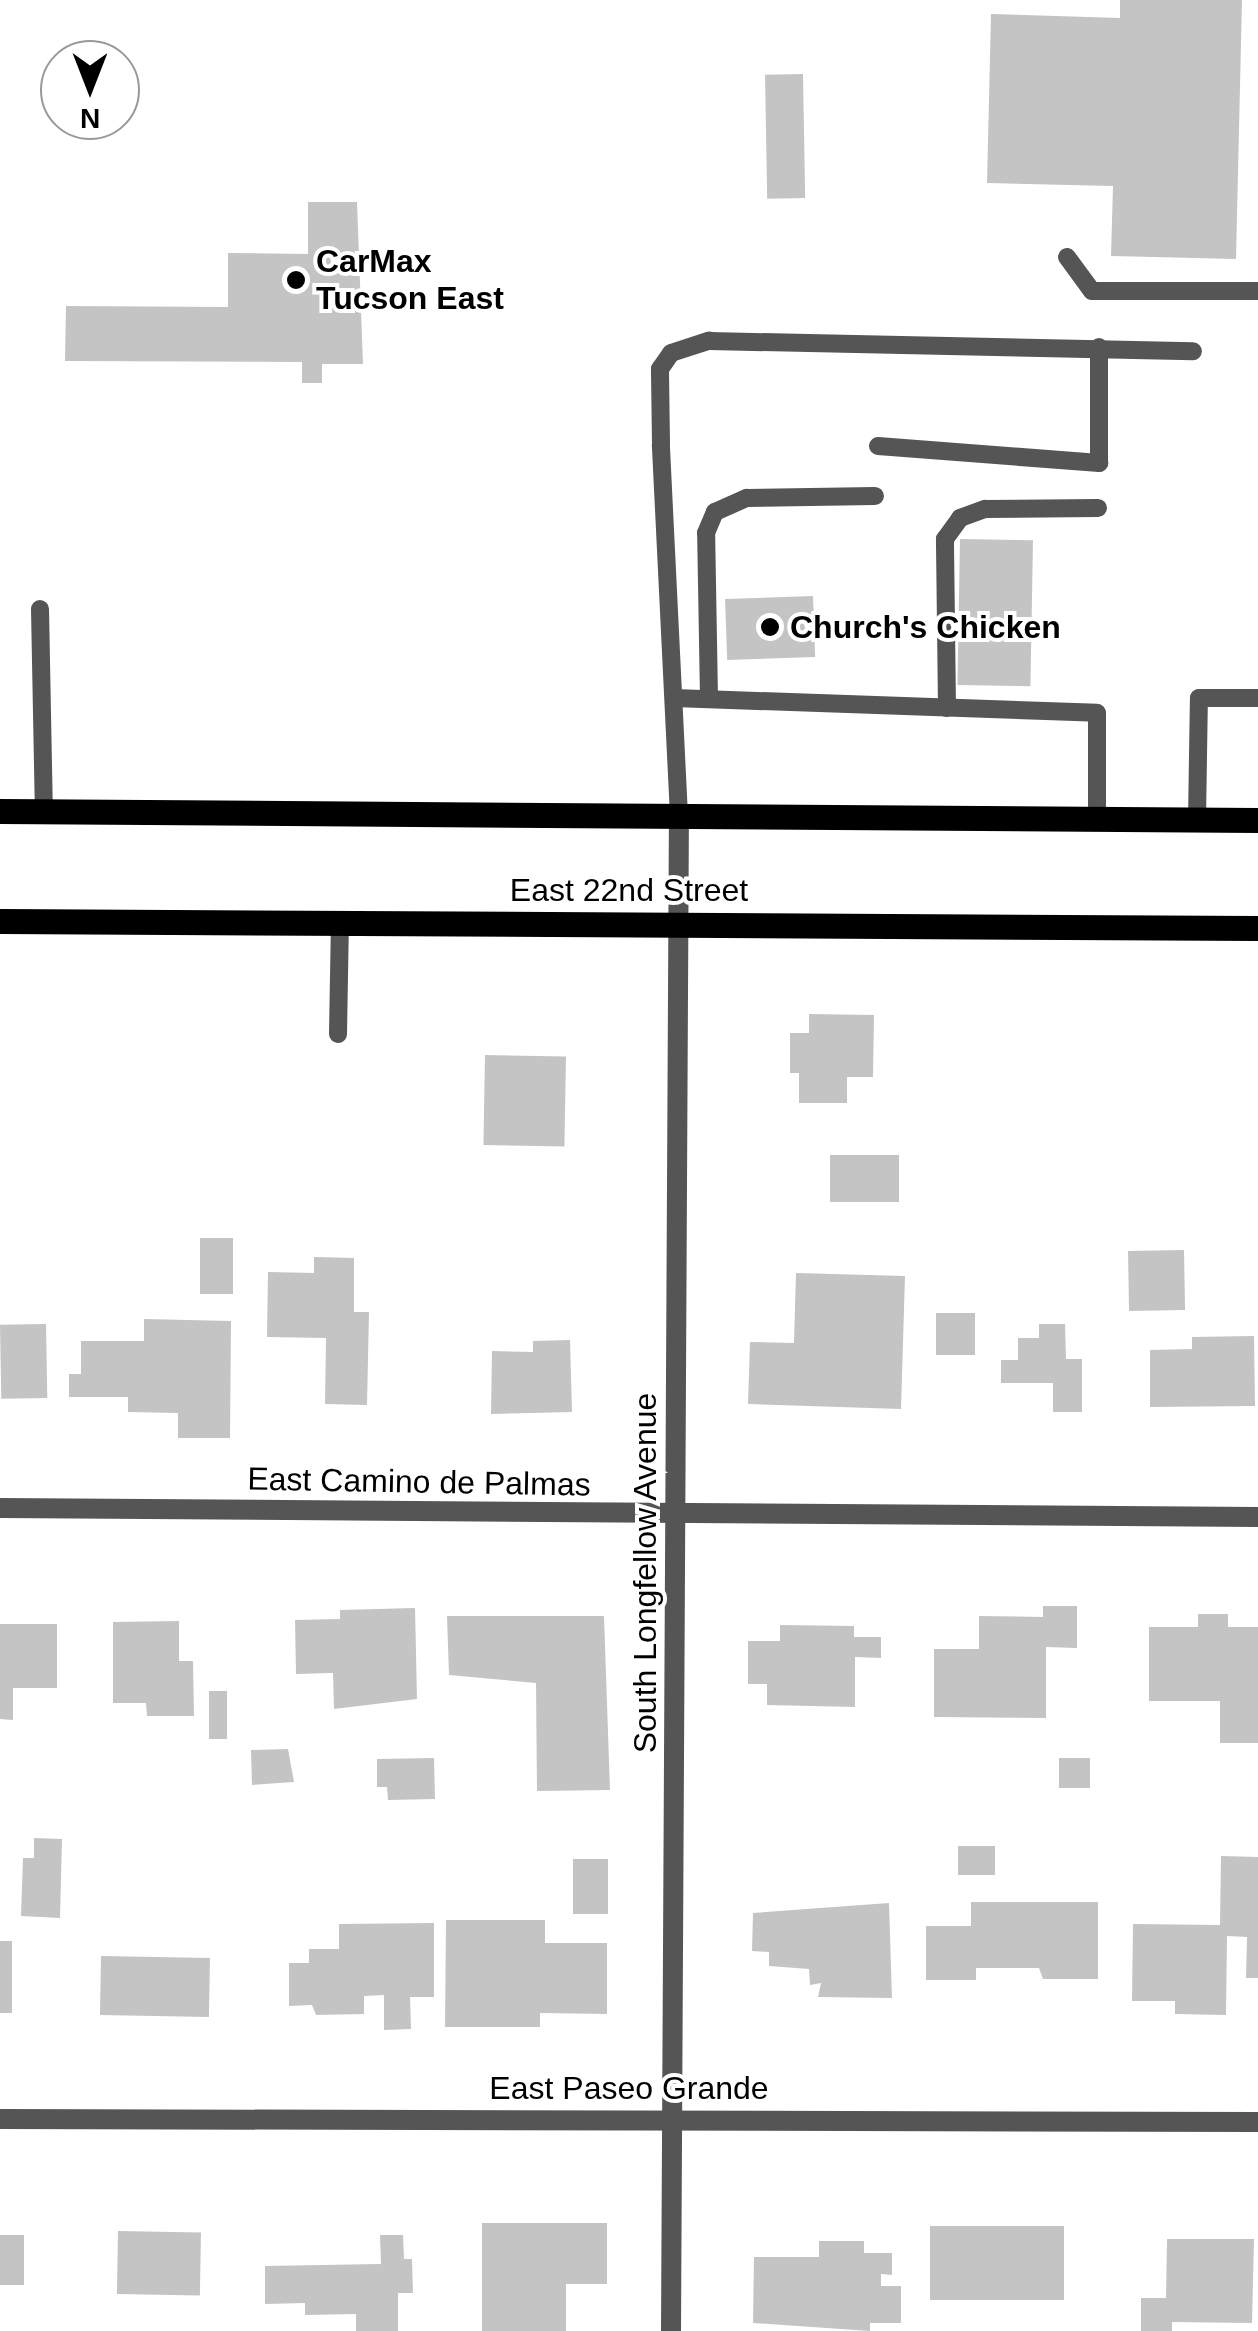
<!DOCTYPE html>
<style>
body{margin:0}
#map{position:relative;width:1258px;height:2331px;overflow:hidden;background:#fff;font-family:Helvetica,sans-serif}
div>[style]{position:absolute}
.building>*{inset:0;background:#c4c4c4;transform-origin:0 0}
.lane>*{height:18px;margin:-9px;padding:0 9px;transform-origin:9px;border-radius:9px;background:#555}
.street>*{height:20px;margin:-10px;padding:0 10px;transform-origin:10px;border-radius:10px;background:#555}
.primary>*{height:25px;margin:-12.5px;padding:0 12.5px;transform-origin:12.5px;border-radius:12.5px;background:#000}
.dots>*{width:28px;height:28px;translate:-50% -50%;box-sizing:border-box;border:5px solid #fff;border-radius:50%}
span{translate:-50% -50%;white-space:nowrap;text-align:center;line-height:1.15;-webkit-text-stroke:8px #fff;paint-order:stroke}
.poi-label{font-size:32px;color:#000;font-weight:700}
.left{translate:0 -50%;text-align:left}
.street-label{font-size:32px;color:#000}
.north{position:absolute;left:40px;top:40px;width:100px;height:100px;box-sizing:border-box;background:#fff;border:2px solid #999;border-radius:50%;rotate:180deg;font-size:28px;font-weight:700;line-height:40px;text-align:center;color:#000}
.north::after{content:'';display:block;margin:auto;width:35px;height:45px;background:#000;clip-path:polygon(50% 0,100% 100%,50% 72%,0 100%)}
</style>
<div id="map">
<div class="building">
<div style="clip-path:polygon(1120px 0,1242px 0,1236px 259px,1111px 256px,1113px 186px,987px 183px,991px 14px,1120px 18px)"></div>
<div style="left:803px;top:74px;width:124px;height:38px;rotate:89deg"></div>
<div style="clip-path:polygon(308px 202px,357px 202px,363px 364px,322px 364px,322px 383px,302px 383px,302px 362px,65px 361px,66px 306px,228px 307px,228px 253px,308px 254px)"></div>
<div style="left:960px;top:539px;width:73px;height:146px;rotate:1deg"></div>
<div style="left:813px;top:596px;width:61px;height:88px;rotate:88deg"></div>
<div style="clip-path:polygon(809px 1014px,874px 1015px,873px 1077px,847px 1077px,847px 1103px,799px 1103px,799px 1073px,790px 1073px,790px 1033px,809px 1033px)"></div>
<div style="left:485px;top:1055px;width:81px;height:90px;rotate:1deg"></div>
<div style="left:830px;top:1155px;width:69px;height:47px"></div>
<div style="left:200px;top:1238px;width:33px;height:56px"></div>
<div style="left:1184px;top:1250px;width:60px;height:56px;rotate:89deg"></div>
<div style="clip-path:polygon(314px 1257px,354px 1258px,354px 1312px,369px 1312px,367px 1405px,325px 1404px,326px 1338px,267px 1337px,268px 1272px,314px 1273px)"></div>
<div style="clip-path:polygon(796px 1273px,905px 1276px,901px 1409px,748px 1404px,750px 1342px,794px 1343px)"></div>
<div style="left:936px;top:1313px;width:39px;height:42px"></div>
<div style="clip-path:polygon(144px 1319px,231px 1321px,230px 1438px,178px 1438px,178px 1413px,128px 1412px,128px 1397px,69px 1397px,69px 1374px,81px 1374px,81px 1341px,144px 1341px)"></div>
<div style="left:46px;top:1324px;width:74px;height:46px;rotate:89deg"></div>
<div style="clip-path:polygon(1039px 1324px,1065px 1324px,1066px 1359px,1082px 1359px,1082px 1412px,1053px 1412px,1053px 1383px,1001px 1383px,1001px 1360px,1018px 1360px,1018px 1338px,1039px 1338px)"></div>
<div style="clip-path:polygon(1254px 1336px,1255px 1406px,1150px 1407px,1150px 1350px,1192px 1349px,1192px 1337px)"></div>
<div style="clip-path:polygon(570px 1340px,572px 1412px,491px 1414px,492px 1351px,533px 1352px,533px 1341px)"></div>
<div style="clip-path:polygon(1043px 1606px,1077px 1606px,1077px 1648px,1046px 1647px,1046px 1718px,934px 1717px,934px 1649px,979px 1649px,979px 1616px,1043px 1617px)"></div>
<div style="clip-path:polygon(415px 1608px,417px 1699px,334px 1709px,333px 1673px,296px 1674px,295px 1620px,340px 1619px,340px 1610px)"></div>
<div style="clip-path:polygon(1198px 1614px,1228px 1614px,1228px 1627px,1258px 1627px,1258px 1743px,1220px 1743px,1220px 1701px,1149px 1701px,1149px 1627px,1198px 1627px)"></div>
<div style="clip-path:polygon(447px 1616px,604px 1616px,610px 1790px,537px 1791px,536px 1683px,449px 1675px)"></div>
<div style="clip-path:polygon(179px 1621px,179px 1661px,193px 1661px,194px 1716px,147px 1716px,146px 1703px,113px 1703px,113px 1622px)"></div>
<div style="clip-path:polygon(0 1624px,57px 1624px,57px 1688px,13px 1688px,13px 1720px,0 1719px)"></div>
<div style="clip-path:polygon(780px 1625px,854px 1626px,854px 1637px,881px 1637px,881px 1658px,855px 1657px,855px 1707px,767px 1705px,767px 1684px,748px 1684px,748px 1641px,780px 1641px)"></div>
<div style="left:209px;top:1691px;width:18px;height:48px"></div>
<div style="clip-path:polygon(288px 1749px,294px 1782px,252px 1785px,251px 1750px)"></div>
<div style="clip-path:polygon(434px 1758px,435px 1799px,388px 1800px,387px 1787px,377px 1787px,377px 1759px)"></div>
<div style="left:1059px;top:1758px;width:31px;height:30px"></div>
<div style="clip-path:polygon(34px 1838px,62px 1839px,60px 1918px,21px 1916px,23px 1858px,34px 1858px)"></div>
<div style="left:958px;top:1846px;width:37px;height:29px"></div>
<div style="clip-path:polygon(1221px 1856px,1258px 1857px,1258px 1978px,1246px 1978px,1247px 1937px,1227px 1936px,1226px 2015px,1175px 2014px,1175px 2001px,1132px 2001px,1133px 1924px,1220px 1925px)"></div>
<div style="left:608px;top:1859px;width:55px;height:35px;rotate:90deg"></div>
<div style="clip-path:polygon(971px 1902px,1098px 1902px,1098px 1979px,1043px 1979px,1039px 1968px,976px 1968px,976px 1980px,926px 1980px,926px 1926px,971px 1926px)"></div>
<div style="clip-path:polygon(889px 1903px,892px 1998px,818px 1997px,821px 1983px,810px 1985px,809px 1969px,769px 1966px,769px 1952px,752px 1951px,753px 1913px)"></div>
<div style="clip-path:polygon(446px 1920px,545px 1920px,545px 1943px,607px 1943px,607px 2014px,540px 2013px,540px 2027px,445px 2027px)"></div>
<div style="clip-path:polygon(434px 1923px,434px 1997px,410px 1997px,411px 2029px,384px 2030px,384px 1995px,364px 1996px,364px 2014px,316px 2015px,312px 2005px,289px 2006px,289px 1963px,309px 1963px,309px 1949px,339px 1949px,339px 1924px)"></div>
<div style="left:0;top:1941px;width:12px;height:72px"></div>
<div style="left:101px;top:1956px;width:109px;height:59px;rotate:1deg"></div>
<div style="clip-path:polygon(482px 2223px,607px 2223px,607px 2284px,566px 2284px,566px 2331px,482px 2331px)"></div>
<div style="left:930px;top:2226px;width:134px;height:74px"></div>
<div style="left:118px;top:2231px;width:83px;height:63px;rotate:1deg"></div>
<div style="left:0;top:2235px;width:24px;height:50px"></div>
<div style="clip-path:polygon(380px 2235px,403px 2235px,404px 2259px,412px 2259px,413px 2293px,398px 2293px,398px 2331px,356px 2331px,356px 2314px,305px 2315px,305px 2303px,265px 2304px,265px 2266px,381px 2264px)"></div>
<div style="clip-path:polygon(1167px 2239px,1254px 2239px,1252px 2323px,1172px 2322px,1172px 2331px,1141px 2331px,1141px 2298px,1166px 2298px)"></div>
<div style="clip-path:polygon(819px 2241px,864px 2241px,864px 2253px,892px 2253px,892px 2275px,881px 2274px,881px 2286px,901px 2286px,901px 2323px,870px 2323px,870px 2331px,753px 2323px,754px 2257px,819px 2257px)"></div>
</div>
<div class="lane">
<div style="left:1067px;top:257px;width:42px;rotate:53.7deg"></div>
<div style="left:1092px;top:291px;width:166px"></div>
<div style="left:878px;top:446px;width:222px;rotate:4.4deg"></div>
<div style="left:1099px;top:463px;width:116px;rotate:-90deg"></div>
<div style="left:40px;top:609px;width:203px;rotate:88.9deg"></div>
<div style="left:674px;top:698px;width:423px;rotate:2deg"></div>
<div style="left:1097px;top:713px;width:106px;rotate:90deg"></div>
<div style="left:709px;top:698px;width:165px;rotate:-91deg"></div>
<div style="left:706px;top:533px;width:23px;rotate:-67deg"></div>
<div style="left:715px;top:512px;width:35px;rotate:-24deg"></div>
<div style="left:747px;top:498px;width:128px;rotate:-0.9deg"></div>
<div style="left:947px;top:708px;width:169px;rotate:-90.7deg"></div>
<div style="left:945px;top:539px;width:26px;rotate:-54deg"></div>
<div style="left:960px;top:518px;width:27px;rotate:-20deg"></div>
<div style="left:985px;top:509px;width:113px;rotate:-0.5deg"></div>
<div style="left:679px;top:816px;width:372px;rotate:-92.8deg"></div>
<div style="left:661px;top:444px;width:75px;rotate:-90.8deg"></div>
<div style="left:660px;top:369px;width:19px;rotate:-55deg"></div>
<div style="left:671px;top:353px;width:40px;rotate:-18deg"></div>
<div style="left:709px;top:341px;width:484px;rotate:1.2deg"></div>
<div style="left:1197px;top:820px;width:122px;rotate:-89.1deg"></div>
<div style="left:1199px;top:698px;width:59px"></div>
<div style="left:338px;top:1034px;width:113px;rotate:-89deg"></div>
</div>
<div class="street">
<div style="left:0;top:1508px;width:1258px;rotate:0.41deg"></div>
<div style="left:0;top:2119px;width:1258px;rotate:0.14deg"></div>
<div style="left:671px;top:2331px;width:1515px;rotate:-89.7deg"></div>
</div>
<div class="primary">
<div style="left:0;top:811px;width:1258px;rotate:0.41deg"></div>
<div style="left:0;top:921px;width:1258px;rotate:0.32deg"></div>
</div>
<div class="dots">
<div style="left:296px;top:280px;background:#000"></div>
<div style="left:770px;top:627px;background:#000"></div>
</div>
<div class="poi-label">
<span class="left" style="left:316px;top:280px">CarMax<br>Tucson East</span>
<span class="left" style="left:790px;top:627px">Church's Chicken</span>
</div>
<div class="street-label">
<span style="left:629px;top:890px">East 22nd Street</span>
<span style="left:419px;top:1482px;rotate:1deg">East Camino de Palmas</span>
<span style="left:645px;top:1573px;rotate:-90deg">South Longfellow Avenue</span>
<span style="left:629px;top:2088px">East Paseo Grande</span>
</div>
<div class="north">N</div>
</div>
